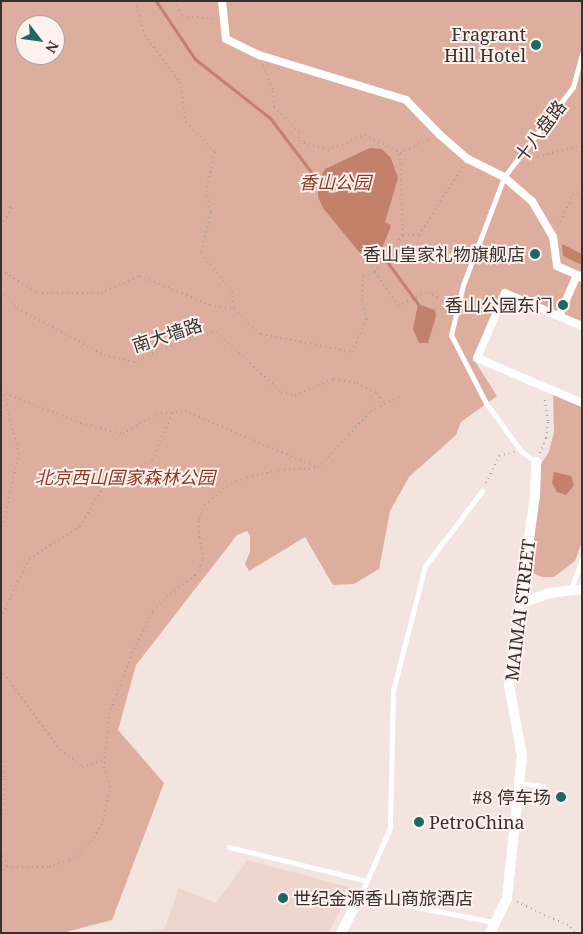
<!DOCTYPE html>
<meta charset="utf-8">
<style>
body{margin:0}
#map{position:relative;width:583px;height:934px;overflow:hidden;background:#f4e4df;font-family:"Noto Serif","Noto Sans SC",serif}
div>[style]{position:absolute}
.built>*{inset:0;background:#eed6ce}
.green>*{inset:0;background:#ddad9e}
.water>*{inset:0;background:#c3816c}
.stream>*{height:3px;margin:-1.5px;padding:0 1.5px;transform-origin:1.5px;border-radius:1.5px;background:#c3816c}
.path>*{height:2px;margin-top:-1px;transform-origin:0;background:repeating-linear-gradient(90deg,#ada09d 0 1px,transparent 0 5px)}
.service>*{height:5px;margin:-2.5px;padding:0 2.5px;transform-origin:2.5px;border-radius:2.5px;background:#fff}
.pedestrian>*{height:8px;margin:-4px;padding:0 4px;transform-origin:4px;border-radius:4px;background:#fff}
.minor>*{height:10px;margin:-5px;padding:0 5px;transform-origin:5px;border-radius:5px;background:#fff}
.dots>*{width:14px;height:14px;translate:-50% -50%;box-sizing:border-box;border:2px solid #fff2ee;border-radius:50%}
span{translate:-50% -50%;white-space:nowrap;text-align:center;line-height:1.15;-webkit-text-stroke:4px #fff2ee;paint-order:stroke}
.poi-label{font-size:18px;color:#36302e}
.right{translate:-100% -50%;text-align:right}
.left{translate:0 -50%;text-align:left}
.street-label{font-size:18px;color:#36302e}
.park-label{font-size:18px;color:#8c3a20;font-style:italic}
.frame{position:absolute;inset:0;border:2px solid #36302e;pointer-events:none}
.north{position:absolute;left:15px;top:15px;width:50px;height:50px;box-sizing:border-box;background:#fff2ee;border:1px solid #afa4a1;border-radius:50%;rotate:120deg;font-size:14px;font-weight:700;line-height:20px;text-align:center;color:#36302e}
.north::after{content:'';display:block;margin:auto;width:18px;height:22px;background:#1c6862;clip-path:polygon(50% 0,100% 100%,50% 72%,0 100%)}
</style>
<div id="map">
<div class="built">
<div style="clip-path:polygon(247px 860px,348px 887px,349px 893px,328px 933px,94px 933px,164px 929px,179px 888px,216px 903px)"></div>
</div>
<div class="green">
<div style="clip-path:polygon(evenodd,1px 1px,582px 1px,582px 326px,505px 293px,476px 363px,497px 396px,461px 422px,456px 435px,409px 477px,390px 511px,379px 569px,354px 584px,333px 585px,305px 537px,249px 571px,245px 564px,250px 552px,250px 536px,247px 531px,237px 535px,136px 665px,118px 730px,164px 783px,112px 920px,62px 933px,1px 933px,1px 1px,25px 25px,55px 25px,55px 55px,25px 55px,25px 25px)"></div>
<div style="clip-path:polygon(553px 390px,582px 403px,582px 542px,575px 561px,554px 577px,542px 577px,528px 571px,541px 464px,549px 452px,554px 432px)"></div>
</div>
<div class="water">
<div style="clip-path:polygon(370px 148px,382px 149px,391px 158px,398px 178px,385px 222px,391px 225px,390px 229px,380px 252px,372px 259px,359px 252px,323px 208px,318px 197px,318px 181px,325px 169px)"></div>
<div style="clip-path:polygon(562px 244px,582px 254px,582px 265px,563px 256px)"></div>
<div style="clip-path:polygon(418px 304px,435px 310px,436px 316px,428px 343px,419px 343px,413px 329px)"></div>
<div style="clip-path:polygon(554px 472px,571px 476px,574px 485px,566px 495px,557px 492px,552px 483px)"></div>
</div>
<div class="stream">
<div style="left:156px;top:1px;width:70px;rotate:56.1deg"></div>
<div style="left:195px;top:59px;width:95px;rotate:38.2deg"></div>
<div style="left:270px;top:118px;width:79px;rotate:52.7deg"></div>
<div style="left:380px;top:252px;width:64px;rotate:53.8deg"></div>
</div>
<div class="path">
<div style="left:135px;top:1px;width:35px;rotate:74deg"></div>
<div style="left:145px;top:35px;width:59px;rotate:53.3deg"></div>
<div style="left:180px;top:82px;width:40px;rotate:81.5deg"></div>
<div style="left:186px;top:122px;width:42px;rotate:46deg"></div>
<div style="left:215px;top:152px;width:40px;rotate:103deg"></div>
<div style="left:206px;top:191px;width:22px;rotate:77deg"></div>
<div style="left:211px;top:212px;width:42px;rotate:103.7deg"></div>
<div style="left:201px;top:253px;width:49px;rotate:50.8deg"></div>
<div style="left:232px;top:291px;width:18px;rotate:84deg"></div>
<div style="left:174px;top:1px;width:17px;rotate:62deg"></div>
<div style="left:182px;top:16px;width:33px;rotate:5deg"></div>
<div style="left:263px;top:65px;width:28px;rotate:69deg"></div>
<div style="left:273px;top:91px;width:16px;rotate:86deg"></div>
<div style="left:274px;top:107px;width:35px;rotate:45deg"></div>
<div style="left:299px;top:132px;width:9px;rotate:90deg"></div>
<div style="left:299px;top:141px;width:30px;rotate:17deg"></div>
<div style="left:328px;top:150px;width:40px;rotate:-22deg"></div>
<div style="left:365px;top:135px;width:39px;rotate:27deg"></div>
<div style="left:400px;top:153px;width:35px;rotate:-25deg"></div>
<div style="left:528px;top:159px;width:56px;rotate:-14.5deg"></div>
<div style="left:1px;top:202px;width:13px;rotate:29deg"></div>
<div style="left:12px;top:208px;width:22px;rotate:120deg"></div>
<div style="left:558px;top:226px;width:34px;rotate:-64deg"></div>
<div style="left:573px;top:195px;width:10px;rotate:-24deg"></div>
<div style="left:403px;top:235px;width:16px"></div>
<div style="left:419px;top:235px;width:82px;rotate:-57.5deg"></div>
<div style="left:1px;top:270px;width:43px;rotate:32.6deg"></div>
<div style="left:37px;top:293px;width:64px"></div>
<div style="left:101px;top:293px;width:43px;rotate:-23.6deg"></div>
<div style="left:140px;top:276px;width:76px;rotate:22.5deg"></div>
<div style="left:210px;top:305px;width:24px;rotate:9deg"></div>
<div style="left:234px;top:309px;width:37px;rotate:43deg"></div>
<div style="left:261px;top:334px;width:93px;rotate:11.2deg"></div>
<div style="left:352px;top:352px;width:36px;rotate:-66deg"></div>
<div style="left:367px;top:319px;width:19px;rotate:-106deg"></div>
<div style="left:362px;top:301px;width:25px;rotate:-88deg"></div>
<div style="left:363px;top:276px;width:13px;rotate:-18deg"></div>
<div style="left:375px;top:272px;width:46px;rotate:-52.9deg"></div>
<div style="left:403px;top:235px;width:82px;rotate:-92.1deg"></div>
<div style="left:375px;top:272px;width:41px;rotate:55.9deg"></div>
<div style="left:398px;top:306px;width:33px;rotate:-25deg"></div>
<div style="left:428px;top:292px;width:26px;rotate:29deg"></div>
<div style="left:1px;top:291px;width:23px;rotate:47deg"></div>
<div style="left:17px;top:308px;width:99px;rotate:28.4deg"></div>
<div style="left:104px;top:355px;width:31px;rotate:13deg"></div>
<div style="left:134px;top:362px;width:64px;rotate:-24.1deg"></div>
<div style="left:192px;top:336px;width:25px;rotate:-9deg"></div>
<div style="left:217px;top:332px;width:88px;rotate:43.2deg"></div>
<div style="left:281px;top:392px;width:14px;rotate:12deg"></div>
<div style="left:295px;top:395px;width:42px;rotate:-22.3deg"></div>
<div style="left:334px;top:379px;width:23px;rotate:10deg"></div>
<div style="left:357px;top:383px;width:22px;rotate:27deg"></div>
<div style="left:377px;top:393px;width:13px;rotate:51deg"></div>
<div style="left:1px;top:385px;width:70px;rotate:75.2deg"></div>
<div style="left:19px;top:453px;width:81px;rotate:102.8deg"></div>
<div style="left:1px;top:392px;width:86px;rotate:21.2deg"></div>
<div style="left:81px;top:423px;width:43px;rotate:14.7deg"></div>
<div style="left:123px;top:434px;width:39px;rotate:-31deg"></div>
<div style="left:156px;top:414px;width:29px;rotate:-6deg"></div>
<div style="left:185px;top:411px;width:142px;rotate:23.1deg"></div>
<div style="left:540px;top:453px;width:16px;rotate:-68deg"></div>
<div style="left:546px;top:438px;width:17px;rotate:-83deg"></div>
<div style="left:548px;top:421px;width:24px;rotate:-99deg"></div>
<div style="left:486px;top:483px;width:30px;rotate:-64deg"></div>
<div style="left:499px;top:456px;width:16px;rotate:-15deg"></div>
<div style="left:1px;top:592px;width:24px;rotate:90deg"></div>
<div style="left:1px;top:618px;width:65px;rotate:-64.6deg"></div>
<div style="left:29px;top:559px;width:61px;rotate:-32.9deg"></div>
<div style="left:80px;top:526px;width:43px;rotate:-59.3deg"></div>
<div style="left:102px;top:489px;width:58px;rotate:-30.1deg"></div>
<div style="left:152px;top:460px;width:52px;rotate:-66.4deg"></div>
<div style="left:1px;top:669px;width:100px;rotate:53.9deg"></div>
<div style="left:60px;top:750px;width:28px;rotate:38deg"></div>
<div style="left:82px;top:767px;width:22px;rotate:-18deg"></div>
<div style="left:1px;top:751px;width:28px;rotate:82deg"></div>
<div style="left:5px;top:779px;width:50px;rotate:94.6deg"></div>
<div style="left:1px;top:851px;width:17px;rotate:69deg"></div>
<div style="left:7px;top:867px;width:42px"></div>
<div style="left:49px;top:867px;width:22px;rotate:-18deg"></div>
<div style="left:70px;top:860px;width:28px;rotate:-41deg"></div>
<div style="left:91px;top:842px;width:24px;rotate:-60deg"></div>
<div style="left:103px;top:821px;width:35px;rotate:-78deg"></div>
<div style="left:110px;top:787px;width:20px;rotate:-108deg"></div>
<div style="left:104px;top:768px;width:54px;rotate:-84.7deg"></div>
<div style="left:109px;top:714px;width:70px;rotate:-69deg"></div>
<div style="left:134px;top:649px;width:42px;rotate:-63.4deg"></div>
<div style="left:153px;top:611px;width:25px;rotate:-47deg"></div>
<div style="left:170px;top:593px;width:31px;rotate:-36deg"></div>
<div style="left:195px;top:575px;width:18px;rotate:-63deg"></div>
<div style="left:203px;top:559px;width:22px;rotate:-100deg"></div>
<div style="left:199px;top:537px;width:18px;rotate:-90deg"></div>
<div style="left:199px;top:519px;width:15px;rotate:-70deg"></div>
<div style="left:204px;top:505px;width:30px;rotate:-40deg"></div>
<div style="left:227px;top:486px;width:22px;rotate:-24deg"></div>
<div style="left:247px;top:477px;width:33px;rotate:-12deg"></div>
<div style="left:279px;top:470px;width:39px;rotate:-3deg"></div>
<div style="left:318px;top:468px;width:78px;rotate:-47.1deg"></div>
<div style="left:371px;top:411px;width:33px;rotate:-27deg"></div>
<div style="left:1px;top:874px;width:9px;rotate:-49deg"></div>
<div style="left:517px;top:902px;width:60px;rotate:24.8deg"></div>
<div style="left:571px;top:927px;width:8px;rotate:50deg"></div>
</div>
<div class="service">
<div style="left:536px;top:462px;width:19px;rotate:-144deg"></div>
<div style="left:521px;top:451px;width:59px;rotate:-126.1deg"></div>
<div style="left:486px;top:403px;width:76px;rotate:-117.2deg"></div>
<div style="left:451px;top:335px;width:51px;rotate:-76.5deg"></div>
<div style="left:463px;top:285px;width:116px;rotate:-69.2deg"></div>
<div style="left:504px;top:177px;width:113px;rotate:-52.5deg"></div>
<div style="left:573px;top:87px;width:34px;rotate:-75deg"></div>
<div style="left:482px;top:491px;width:94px;rotate:127.2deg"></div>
<div style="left:425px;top:566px;width:129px;rotate:104.4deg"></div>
<div style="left:393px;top:691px;width:137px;rotate:91.3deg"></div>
<div style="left:390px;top:828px;width:74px;rotate:113.8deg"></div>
<div style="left:360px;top:896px;width:136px;rotate:11deg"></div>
<div style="left:571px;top:589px;width:33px;rotate:-70deg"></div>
<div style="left:518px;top:783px;width:25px;rotate:7deg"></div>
<div style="left:229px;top:847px;width:142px;rotate:13.8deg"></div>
</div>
<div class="pedestrian">
<div style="left:222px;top:1px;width:38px;rotate:84deg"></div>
<div style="left:226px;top:39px;width:37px;rotate:26deg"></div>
<div style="left:259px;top:55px;width:154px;rotate:17deg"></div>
<div style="left:406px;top:100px;width:49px;rotate:45.8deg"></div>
<div style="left:440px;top:135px;width:37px;rotate:41deg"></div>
<div style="left:468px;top:159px;width:40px;rotate:26.6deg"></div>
<div style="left:504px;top:177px;width:37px;rotate:41deg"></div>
<div style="left:532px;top:201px;width:42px;rotate:59.7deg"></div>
<div style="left:553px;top:237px;width:29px;rotate:82deg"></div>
<div style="left:557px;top:266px;width:22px;rotate:24deg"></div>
<div style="left:559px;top:316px;width:45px;rotate:-66.3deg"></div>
<div style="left:577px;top:275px;width:6px;rotate:31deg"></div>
<div style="left:582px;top:326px;width:84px;rotate:-156.8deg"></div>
<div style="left:505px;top:293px;width:71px;rotate:113.3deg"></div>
<div style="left:477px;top:358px;width:114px;rotate:23.2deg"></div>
</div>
<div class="minor">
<div style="left:519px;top:604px;width:33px;rotate:-20deg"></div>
<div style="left:550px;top:593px;width:32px;rotate:-7deg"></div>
<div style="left:341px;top:933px;width:42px;rotate:-62.8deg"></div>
<div style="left:490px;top:933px;width:39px;rotate:-64deg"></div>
<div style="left:507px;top:898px;width:143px;rotate:-84deg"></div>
<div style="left:522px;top:756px;width:72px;rotate:-100.4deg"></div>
<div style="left:509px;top:685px;width:191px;rotate:-82.2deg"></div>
<div style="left:535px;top:496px;width:34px;rotate:-88deg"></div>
</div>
<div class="dots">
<div style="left:536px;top:45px;background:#1c6862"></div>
<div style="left:535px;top:254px;background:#1c6862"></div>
<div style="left:563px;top:305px;background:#1c6862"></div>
<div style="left:561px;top:797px;background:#1c6862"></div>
<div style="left:419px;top:822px;background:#1c6862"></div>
<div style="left:283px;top:898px;background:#1c6862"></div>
</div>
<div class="poi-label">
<span class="right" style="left:526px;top:45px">Fragrant<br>Hill Hotel</span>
<span class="right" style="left:525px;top:254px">香山皇家礼物旗舰店</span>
<span class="right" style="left:553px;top:305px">香山公园东门</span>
<span class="right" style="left:551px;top:797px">#8 停车场</span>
<span class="left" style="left:429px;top:822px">PetroChina</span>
<span class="left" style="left:293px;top:898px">世纪金源香山商旅酒店</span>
</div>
<div class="street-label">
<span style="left:540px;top:131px;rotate:-53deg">十八盘路</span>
<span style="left:167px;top:335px;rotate:-18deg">南大墙路</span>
<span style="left:520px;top:610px;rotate:-83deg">MAIMAI STREET</span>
</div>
<div class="park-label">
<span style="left:335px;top:182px">香山公园</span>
<span style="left:125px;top:477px">北京西山国家森林公园</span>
</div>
<div class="frame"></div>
<div class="north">N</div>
</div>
